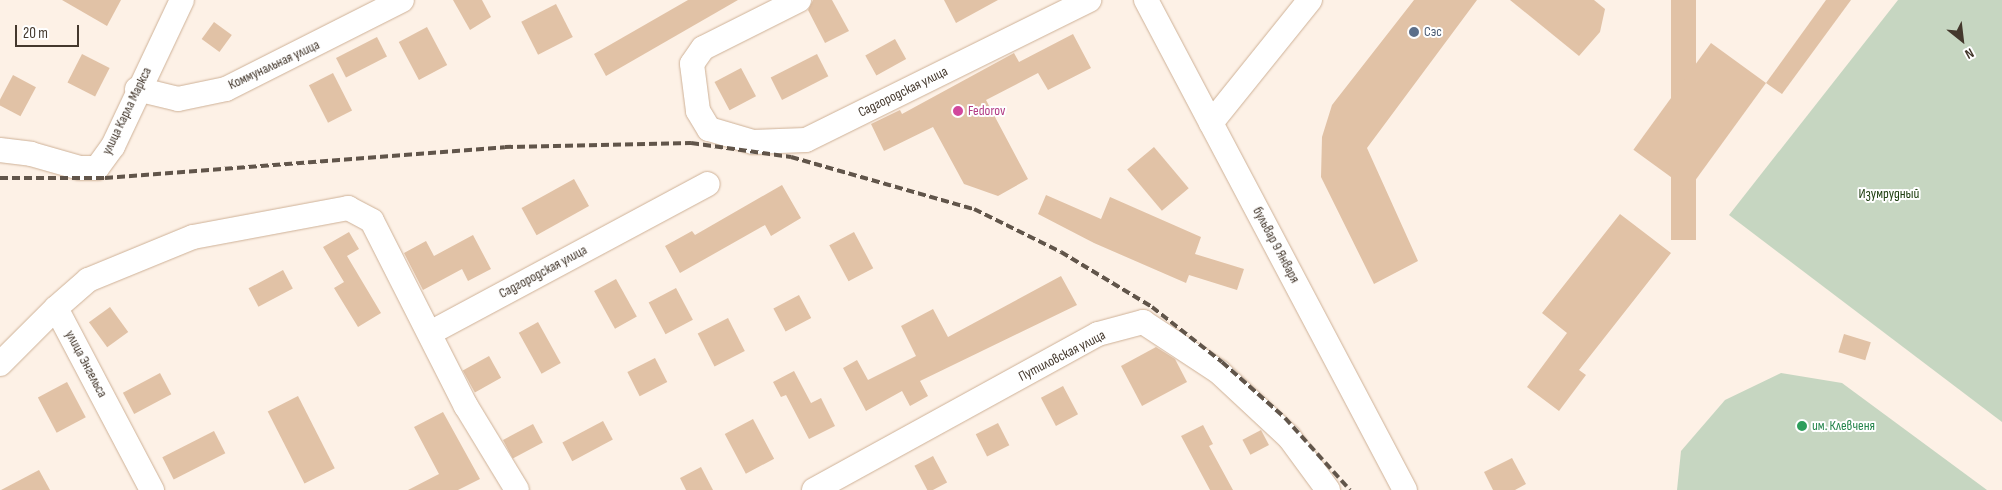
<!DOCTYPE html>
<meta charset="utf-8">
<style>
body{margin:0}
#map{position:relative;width:2002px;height:490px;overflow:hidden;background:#fdf1e6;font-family:"Sofia Sans Condensed",sans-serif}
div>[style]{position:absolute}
.green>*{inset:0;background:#c6d6c1}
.building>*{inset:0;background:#e1c2a6;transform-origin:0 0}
.roads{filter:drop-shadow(0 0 1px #ceb197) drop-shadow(0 0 1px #ceb197)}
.minor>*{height:24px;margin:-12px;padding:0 12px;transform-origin:12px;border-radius:12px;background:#fff}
.rail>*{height:4px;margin-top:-2px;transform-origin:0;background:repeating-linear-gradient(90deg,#61554a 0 8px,transparent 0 12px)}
.dots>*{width:14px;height:14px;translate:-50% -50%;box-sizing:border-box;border:2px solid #fff;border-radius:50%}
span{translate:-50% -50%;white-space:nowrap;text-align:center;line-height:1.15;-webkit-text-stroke:4px #fff;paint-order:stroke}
.service-label{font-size:14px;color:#4e5e75}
.left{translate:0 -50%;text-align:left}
.street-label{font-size:14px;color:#44382d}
.hotel-label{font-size:14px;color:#b23c85}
.park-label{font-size:14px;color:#204012}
.leisure-label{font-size:14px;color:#27864d}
.north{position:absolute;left:1937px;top:15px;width:50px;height:50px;-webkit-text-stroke:4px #fff;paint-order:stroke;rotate:151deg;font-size:14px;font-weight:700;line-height:20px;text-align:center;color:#44382d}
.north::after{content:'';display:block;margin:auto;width:18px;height:22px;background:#44382d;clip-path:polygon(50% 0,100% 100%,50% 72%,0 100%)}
.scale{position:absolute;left:15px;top:25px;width:64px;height:22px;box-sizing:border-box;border:2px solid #44382d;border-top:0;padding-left:6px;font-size:15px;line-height:18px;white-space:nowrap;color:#44382d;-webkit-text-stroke:4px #fff;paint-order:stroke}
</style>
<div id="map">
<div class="green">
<div style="clip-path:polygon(1898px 0,2002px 0,2002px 422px,1729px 215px)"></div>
<div style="clip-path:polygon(1781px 373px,1842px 383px,1987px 490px,1677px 490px,1681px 451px,1725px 400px)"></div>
</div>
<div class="building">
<div style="clip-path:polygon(62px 0,121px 0,107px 26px)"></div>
<div style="clip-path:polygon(453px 0,482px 0,491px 17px,470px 30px)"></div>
<div style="clip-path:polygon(688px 0,738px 0,606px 76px,594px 54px)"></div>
<div style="clip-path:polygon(813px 0,832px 0,849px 31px,825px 43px,808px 10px)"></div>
<div style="clip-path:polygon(944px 0,998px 0,956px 23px)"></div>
<div style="clip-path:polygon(1414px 0,1477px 0,1367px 148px,1418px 261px,1374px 284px,1321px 177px,1322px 137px,1332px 105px)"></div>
<div style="clip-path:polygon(1510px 0,1594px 0,1605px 9px,1600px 32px,1579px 56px)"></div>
<div style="left:1671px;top:0;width:25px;height:240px"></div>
<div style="clip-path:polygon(1826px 0,1851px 0,1782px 94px,1766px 83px)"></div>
<div style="left:556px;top:4px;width:37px;height:39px;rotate:63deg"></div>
<div style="left:214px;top:22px;width:22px;height:21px;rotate:36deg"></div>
<div style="left:427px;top:27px;width:43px;height:32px;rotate:62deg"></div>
<div style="clip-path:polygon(1073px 34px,1091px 68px,1048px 90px,1038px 73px,986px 100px,1028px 179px,998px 196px,964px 184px,933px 127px,884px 151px,871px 124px,900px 110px,902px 114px,1014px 53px,1019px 62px)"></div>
<div style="left:377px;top:37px;width:22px;height:46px;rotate:63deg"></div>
<div style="left:895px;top:39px;width:23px;height:34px;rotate:61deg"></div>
<div style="left:1711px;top:43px;width:68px;height:132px;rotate:36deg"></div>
<div style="left:82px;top:54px;width:31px;height:32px;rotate:27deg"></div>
<div style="left:817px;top:54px;width:25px;height:52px;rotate:63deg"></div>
<div style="left:741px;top:68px;width:32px;height:30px;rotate:62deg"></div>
<div style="left:333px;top:73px;width:42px;height:27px;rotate:63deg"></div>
<div style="left:13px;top:75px;width:26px;height:33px;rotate:28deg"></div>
<div style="left:1154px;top:147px;width:54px;height:35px;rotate:50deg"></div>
<div style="left:574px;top:179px;width:31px;height:60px;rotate:61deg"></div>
<div style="clip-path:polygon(782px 185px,801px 218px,771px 236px,765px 225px,680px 273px,665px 246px,692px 231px,695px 235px)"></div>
<div style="clip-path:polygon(1046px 195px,1101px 219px,1110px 197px,1201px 237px,1195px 254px,1244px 269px,1237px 290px,1189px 275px,1186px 283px,1094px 243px,1038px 214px)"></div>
<div style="clip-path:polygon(1620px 214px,1671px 253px,1579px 370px,1586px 375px,1559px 411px,1527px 387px,1567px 333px,1542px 313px)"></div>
<div style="clip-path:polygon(349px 232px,359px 249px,347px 256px,381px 313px,358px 327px,334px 288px,344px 282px,323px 247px)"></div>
<div style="left:854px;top:232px;width:41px;height:28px;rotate:62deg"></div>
<div style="clip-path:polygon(473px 235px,491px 269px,468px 281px,462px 269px,423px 290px,404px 253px,426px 241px,434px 256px)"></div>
<div style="left:283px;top:270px;width:21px;height:39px;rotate:62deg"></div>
<div style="clip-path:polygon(1061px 276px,1077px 305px,920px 381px,928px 396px,910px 406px,902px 391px,866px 411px,843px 368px,857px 360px,868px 380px,916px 356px,901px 326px,933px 309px,948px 337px)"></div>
<div style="left:616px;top:279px;width:43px;height:25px;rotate:61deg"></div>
<div style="left:676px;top:288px;width:36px;height:31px;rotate:62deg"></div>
<div style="left:799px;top:295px;width:26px;height:29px;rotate:62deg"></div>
<div style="left:110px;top:307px;width:31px;height:26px;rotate:54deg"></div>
<div style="left:728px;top:318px;width:37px;height:34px;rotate:63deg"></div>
<div style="left:538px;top:322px;width:47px;height:22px;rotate:61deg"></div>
<div style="left:1844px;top:334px;width:28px;height:19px;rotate:17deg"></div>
<div style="clip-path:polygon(1156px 347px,1175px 359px,1187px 382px,1142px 406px,1121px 366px)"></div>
<div style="left:489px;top:356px;width:25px;height:30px;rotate:61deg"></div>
<div style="left:655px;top:358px;width:27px;height:31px;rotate:63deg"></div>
<div style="clip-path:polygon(794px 371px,811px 403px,821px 398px,835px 426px,809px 439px,786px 395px,781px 397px,773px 382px)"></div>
<div style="left:160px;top:373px;width:24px;height:42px;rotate:62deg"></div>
<div style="left:67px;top:382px;width:40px;height:33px;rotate:62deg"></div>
<div style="left:1063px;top:386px;width:32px;height:25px;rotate:62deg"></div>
<div style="left:298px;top:396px;width:81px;height:34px;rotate:63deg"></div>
<div style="clip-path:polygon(443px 412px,480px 479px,458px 490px,408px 490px,439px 474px,414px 427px)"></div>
<div style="left:753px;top:419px;width:45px;height:32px;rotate:62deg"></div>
<div style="left:603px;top:421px;width:21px;height:46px;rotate:62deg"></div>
<div style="left:998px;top:423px;width:25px;height:25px;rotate:63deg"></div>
<div style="left:533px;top:424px;width:21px;height:34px;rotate:62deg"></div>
<div style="clip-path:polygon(1203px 425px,1213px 444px,1209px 446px,1233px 490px,1210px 490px,1181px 436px)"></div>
<div style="left:1261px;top:430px;width:17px;height:21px;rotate:62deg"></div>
<div style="left:214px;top:431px;width:25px;height:58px;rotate:63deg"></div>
<div style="left:933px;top:456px;width:30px;height:21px;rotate:62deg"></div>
<div style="clip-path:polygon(1512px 458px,1526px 484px,1515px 490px,1493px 490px,1484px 472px)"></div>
<div style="clip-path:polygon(701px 467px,713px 490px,686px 490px,680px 478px)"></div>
<div style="clip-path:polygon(39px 470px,50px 490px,1px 490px)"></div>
</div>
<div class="roads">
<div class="minor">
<div style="left:799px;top:0;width:107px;rotate:153.4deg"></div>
<div style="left:703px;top:48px;width:19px;rotate:125deg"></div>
<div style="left:692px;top:64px;width:47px;rotate:82.7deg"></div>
<div style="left:698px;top:111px;width:21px;rotate:59deg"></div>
<div style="left:709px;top:129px;width:46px;rotate:16.5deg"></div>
<div style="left:753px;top:142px;width:53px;rotate:-2.2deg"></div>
<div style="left:806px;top:140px;width:316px;rotate:-26.3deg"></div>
<div style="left:1146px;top:0;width:554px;rotate:62.14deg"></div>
<div style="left:137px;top:89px;width:42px;rotate:13.7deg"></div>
<div style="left:178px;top:99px;width:49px;rotate:-11.8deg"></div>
<div style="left:226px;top:89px;width:197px;rotate:-26.8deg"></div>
<div style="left:1211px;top:123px;width:158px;rotate:-51.2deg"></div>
<div style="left:0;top:150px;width:31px;rotate:7deg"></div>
<div style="left:31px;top:154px;width:51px;rotate:15.9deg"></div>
<div style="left:80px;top:168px;width:17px"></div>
<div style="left:97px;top:168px;width:27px;rotate:-54deg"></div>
<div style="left:113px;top:146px;width:161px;rotate:-64.7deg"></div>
<div style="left:56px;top:308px;width:43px;rotate:-41.2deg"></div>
<div style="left:88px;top:280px;width:113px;rotate:-22.3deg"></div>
<div style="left:193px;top:237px;width:158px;rotate:-10.6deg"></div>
<div style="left:348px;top:208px;width:27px;rotate:28deg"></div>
<div style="left:372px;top:221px;width:208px;rotate:63.1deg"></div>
<div style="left:466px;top:406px;width:98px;rotate:58.7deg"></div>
<div style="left:430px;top:333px;width:315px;rotate:-28.2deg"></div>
<div style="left:0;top:364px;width:79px;rotate:-45deg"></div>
<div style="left:56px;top:308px;width:206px;rotate:62.2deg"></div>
<div style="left:814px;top:490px;width:324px;rotate:-28.8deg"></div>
<div style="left:1098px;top:334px;width:47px;rotate:-14.9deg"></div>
<div style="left:1143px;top:322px;width:91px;rotate:33.3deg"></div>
<div style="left:1219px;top:372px;width:96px;rotate:42.9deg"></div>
<div style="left:1289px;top:437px;width:66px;rotate:53.7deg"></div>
</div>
</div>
<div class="rail">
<div style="left:0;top:178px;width:105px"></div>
<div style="left:105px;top:178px;width:401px;rotate:-4.4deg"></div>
<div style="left:505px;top:147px;width:186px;rotate:-1.2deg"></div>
<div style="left:691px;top:143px;width:101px;rotate:8deg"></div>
<div style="left:791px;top:157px;width:190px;rotate:15.9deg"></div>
<div style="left:974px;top:209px;width:97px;rotate:26.3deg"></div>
<div style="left:1061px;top:252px;width:106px;rotate:31.1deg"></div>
<div style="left:1152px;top:307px;width:89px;rotate:38.2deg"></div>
<div style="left:1222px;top:362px;width:84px;rotate:41.6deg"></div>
<div style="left:1285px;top:418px;width:97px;rotate:47.9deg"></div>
</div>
<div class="dots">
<div style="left:1414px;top:32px;background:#5c6f8a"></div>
<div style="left:958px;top:111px;background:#d1479c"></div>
<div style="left:1802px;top:426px;background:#2e9e5b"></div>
</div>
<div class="service-label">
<span class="left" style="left:1424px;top:32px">Сэс</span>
</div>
<div class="street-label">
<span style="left:274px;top:65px;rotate:-25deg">Коммунальная улица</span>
<span style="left:903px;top:92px;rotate:-26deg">Садгородская улица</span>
<span style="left:127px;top:111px;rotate:-64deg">улица Карла Маркса</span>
<span style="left:1276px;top:245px;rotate:62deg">бульвар 9 Января</span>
<span style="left:543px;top:272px;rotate:-28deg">Садгородская улица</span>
<span style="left:1062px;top:356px;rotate:-27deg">Путиловская улица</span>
<span style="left:86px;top:364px;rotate:62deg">улица Энгельса</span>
</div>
<div class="hotel-label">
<span class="left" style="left:968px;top:111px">Fedorov</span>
</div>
<div class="park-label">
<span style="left:1889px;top:194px">Изумрудный</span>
</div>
<div class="leisure-label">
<span class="left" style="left:1812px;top:426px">им. Клевченя</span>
</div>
<div class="north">N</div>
<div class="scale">20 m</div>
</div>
